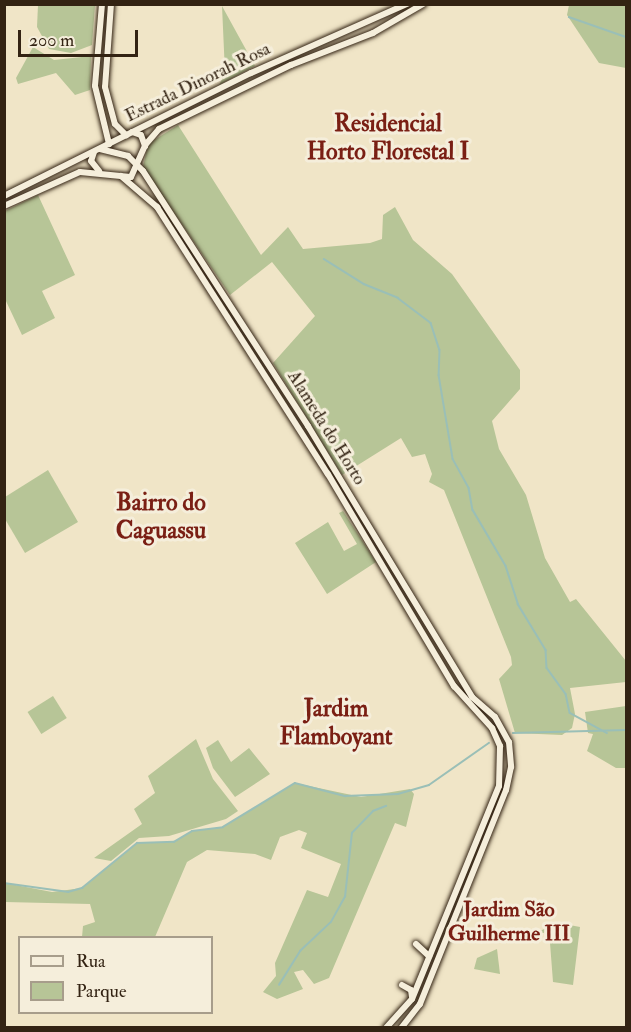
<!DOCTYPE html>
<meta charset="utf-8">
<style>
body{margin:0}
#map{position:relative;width:631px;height:1032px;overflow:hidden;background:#f0e5c7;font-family:"IM FELL Double Pica",serif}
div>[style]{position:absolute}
.green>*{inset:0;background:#b7c597;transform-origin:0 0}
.stream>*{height:1.5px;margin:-0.75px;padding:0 0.75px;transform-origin:0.75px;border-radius:0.75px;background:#9abfb7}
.roads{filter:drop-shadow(0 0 2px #332313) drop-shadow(0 0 2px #332313)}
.secondary>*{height:6px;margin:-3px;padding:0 3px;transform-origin:3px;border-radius:3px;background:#f5eedb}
span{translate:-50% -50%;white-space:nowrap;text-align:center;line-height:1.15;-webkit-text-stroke:6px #f5eedb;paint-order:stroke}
.street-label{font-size:18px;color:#332313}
.quarter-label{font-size:21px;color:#7a1f14;font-weight:700}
.district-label{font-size:24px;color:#7a1f14;font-weight:700}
.frame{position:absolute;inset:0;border:6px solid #332313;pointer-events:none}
.legend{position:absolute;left:18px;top:936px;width:195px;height:78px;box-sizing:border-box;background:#f5eedb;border:2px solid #a79d8b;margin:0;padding:8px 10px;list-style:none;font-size:18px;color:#332313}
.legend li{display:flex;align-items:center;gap:12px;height:30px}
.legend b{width:30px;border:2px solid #a79d8b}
.scale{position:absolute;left:18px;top:30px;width:120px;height:27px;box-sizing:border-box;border:3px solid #332313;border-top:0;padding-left:8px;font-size:18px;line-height:21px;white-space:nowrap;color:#332313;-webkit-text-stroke:4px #f5eedb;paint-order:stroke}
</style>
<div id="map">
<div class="green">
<div style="clip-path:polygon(38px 5px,95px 5px,92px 45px,71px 53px,49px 49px,37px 27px)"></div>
<div style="clip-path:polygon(569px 5px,626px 5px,626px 68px,599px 63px,567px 15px)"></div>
<div style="clip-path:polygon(222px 6px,255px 66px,219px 85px,225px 73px)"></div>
<div style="clip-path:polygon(33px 47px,54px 60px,91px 56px,90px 90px,75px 95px,56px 73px,18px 84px,16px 78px)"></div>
<div style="clip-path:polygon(178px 125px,261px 255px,288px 227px,303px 249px,370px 243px,382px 239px,383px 215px,395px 207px,413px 240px,452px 274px,520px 370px,520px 389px,492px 421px,499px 449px,526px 495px,545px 558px,570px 602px,576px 599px,626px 661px,626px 682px,570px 688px,575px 714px,572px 728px,562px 735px,515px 733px,499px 679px,512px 665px,511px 657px,444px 490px,429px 482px,432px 474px,425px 454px,412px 457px,401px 438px,342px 475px,273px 363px,315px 316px,272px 262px,230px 295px,143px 167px,148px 144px)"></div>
<div style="clip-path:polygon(38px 195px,75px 275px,42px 291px,55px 318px,22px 335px,5px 299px,5px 211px)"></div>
<div style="clip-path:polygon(48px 470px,78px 522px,25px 553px,5px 519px,5px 497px)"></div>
<div style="clip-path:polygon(343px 511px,376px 562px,327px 594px,295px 543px,328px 522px,344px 551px,357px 544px,339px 513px)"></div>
<div style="left:53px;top:696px;width:26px;height:30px;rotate:58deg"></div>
<div style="clip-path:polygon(626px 706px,626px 768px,616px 768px,587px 751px,593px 734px,588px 733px,585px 712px)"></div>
<div style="clip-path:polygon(196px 739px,213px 779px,238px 811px,226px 819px,169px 836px,139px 838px,111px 861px,94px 858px,142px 824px,134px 809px,155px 793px,148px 776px)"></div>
<div style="clip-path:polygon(218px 740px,231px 762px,249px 748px,270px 774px,235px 797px,213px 768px,206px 748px)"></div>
<div style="clip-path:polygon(295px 783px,361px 797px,410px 789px,414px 794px,406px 827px,395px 823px,329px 978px,314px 984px,303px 970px,294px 972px,303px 989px,277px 999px,263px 992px,276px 976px,275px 963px,307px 890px,328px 897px,341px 864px,301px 848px,307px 833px,299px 830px,280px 837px,271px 860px,255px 854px,207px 850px,187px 862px,155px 937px,82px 937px,83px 926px,95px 922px,90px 904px,5px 902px,5px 883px,52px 892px,82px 888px,137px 843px,174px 842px,192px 831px,223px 827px)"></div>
<div style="clip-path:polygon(559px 923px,580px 927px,573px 985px,553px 982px,550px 943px,544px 933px,537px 932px)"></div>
<div style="clip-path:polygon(497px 949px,500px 974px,474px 969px,477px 958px)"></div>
</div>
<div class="stream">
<div style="left:569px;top:17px;width:60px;rotate:19.3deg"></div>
<div style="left:324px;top:259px;width:47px;rotate:32deg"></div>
<div style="left:364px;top:284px;width:37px;rotate:22deg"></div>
<div style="left:398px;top:298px;width:41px;rotate:37.1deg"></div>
<div style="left:431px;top:323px;width:28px;rotate:72deg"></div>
<div style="left:440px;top:350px;width:25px;rotate:92deg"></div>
<div style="left:439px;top:375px;width:85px;rotate:80.5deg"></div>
<div style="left:453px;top:459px;width:33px;rotate:61deg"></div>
<div style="left:469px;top:488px;width:22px;rotate:80deg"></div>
<div style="left:473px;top:510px;width:65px;rotate:59.5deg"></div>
<div style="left:506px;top:566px;width:40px;rotate:72deg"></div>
<div style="left:518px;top:604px;width:54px;rotate:58.7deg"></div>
<div style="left:546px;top:650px;width:18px;rotate:87deg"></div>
<div style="left:547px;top:668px;width:32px;rotate:54deg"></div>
<div style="left:566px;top:694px;width:19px;rotate:78deg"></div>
<div style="left:570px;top:713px;width:42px;rotate:28.4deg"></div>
<div style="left:513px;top:733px;width:113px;rotate:-1.5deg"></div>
<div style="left:4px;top:883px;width:65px;rotate:8deg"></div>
<div style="left:68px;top:892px;width:15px;rotate:-16deg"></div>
<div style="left:82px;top:888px;width:71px;rotate:-39.3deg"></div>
<div style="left:137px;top:843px;width:37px;rotate:-2deg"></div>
<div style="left:174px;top:842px;width:21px;rotate:-31deg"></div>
<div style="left:192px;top:831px;width:31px;rotate:-7deg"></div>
<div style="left:223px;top:827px;width:84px;rotate:-31.4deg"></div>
<div style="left:295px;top:783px;width:52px;rotate:14.6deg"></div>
<div style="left:345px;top:796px;width:53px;rotate:-2.2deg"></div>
<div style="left:398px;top:794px;width:32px;rotate:-16deg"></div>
<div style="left:429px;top:785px;width:73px;rotate:-35deg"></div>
<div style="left:279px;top:985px;width:40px;rotate:-58deg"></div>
<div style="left:300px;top:951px;width:42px;rotate:-43.1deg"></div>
<div style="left:331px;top:922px;width:29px;rotate:-61deg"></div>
<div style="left:345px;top:897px;width:64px;rotate:-83.8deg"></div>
<div style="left:352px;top:833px;width:30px;rotate:-46deg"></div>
<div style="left:373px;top:811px;width:14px;rotate:-21deg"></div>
</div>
<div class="roads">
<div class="secondary">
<div style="left:102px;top:4px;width:82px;rotate:94.9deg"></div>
<div style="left:95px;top:86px;width:60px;rotate:76.4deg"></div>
<div style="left:111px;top:4px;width:83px;rotate:94.1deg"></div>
<div style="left:105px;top:87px;width:38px;rotate:75deg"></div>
<div style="left:115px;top:124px;width:16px;rotate:45deg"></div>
<div style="left:132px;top:132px;width:9px;rotate:18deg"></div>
<div style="left:141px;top:135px;width:12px;rotate:70deg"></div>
<div style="left:100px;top:149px;width:29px;rotate:14deg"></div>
<div style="left:128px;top:156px;width:21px;rotate:45deg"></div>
<div style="left:143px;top:171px;width:304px;rotate:57.1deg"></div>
<div style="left:308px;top:426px;width:317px;rotate:58.8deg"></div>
<div style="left:472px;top:697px;width:30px;rotate:41deg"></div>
<div style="left:495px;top:717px;width:29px;rotate:61deg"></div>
<div style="left:509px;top:742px;width:25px;rotate:85deg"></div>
<div style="left:511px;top:767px;width:24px;rotate:102deg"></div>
<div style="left:506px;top:790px;width:231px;rotate:111.9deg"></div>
<div style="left:420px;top:1004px;width:31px;rotate:128deg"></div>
<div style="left:94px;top:152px;width:9px;rotate:108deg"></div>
<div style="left:91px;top:161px;width:13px;rotate:51deg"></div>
<div style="left:121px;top:176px;width:48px;rotate:40.7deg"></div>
<div style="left:157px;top:207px;width:317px;rotate:57.4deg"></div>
<div style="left:328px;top:474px;width:247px;rotate:59.3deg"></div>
<div style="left:454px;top:686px;width:57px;rotate:47.9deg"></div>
<div style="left:492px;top:728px;width:20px;rotate:66deg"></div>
<div style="left:500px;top:746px;width:40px;rotate:91.4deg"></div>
<div style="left:499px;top:786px;width:230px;rotate:112.2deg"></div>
<div style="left:412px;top:999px;width:39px;rotate:132deg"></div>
<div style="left:4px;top:196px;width:276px;rotate:-26.5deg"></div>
<div style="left:251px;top:73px;width:171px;rotate:-23.9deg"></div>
<div style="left:4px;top:206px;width:83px;rotate:-24.1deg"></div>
<div style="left:80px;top:172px;width:51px;rotate:5.6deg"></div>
<div style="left:131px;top:177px;width:36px;rotate:-66deg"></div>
<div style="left:146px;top:144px;width:20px;rotate:-49deg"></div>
<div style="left:159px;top:129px;width:147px;rotate:-25.9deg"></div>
<div style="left:291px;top:65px;width:88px;rotate:-21.3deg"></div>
<div style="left:373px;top:33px;width:58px;rotate:-30.1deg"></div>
<div style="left:416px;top:944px;width:18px;rotate:43deg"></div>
<div style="left:402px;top:985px;width:10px;rotate:29deg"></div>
<div style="left:411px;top:990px;width:7px;rotate:82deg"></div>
</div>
</div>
<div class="street-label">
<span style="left:198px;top:83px;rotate:-26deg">Estrada Dinorah Rosa</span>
<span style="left:326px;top:428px;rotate:58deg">Alameda do Horto</span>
</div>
<div class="quarter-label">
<span style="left:509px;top:922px">Jardim São<br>Guilherme III</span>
</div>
<div class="district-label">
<span style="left:388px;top:138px">Residencial<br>Horto Florestal I</span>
<span style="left:161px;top:517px">Bairro do<br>Caguassu</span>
<span style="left:336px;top:723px">Jardim<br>Flamboyant</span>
</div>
<div class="frame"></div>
<ul class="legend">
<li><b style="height:8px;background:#f5eedb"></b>Rua</li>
<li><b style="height:16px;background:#b7c597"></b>Parque</li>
</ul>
<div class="scale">200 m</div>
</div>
